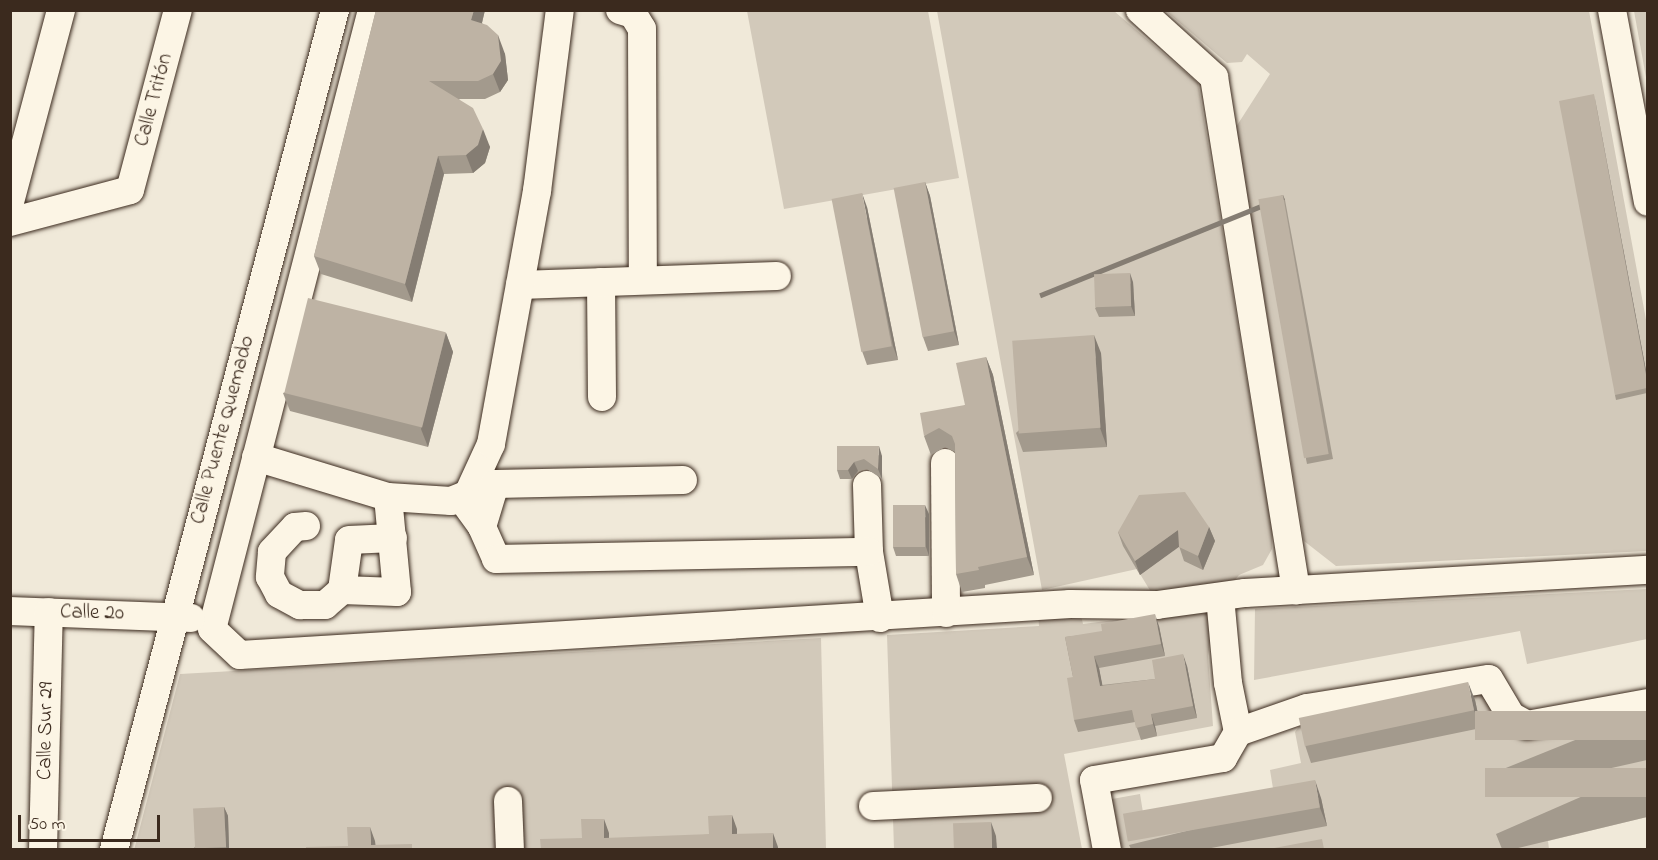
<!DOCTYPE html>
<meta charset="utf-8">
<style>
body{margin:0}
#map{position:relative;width:1658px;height:860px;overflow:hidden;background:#f0e9d9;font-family:"Indie Flower",sans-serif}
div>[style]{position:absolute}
.green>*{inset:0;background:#d2c9ba}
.roads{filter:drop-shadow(0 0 2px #3b2a1e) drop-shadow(0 0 2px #3b2a1e)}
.minor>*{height:28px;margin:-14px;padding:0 14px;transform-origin:14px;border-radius:14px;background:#fcf5e5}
.wall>*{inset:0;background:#a39a8d}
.shaded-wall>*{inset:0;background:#857d73;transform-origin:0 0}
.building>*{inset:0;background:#beb3a4;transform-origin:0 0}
span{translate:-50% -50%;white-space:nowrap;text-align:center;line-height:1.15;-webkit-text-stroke:4.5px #fcf5e5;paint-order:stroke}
.street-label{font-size:21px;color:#3b2a1e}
.frame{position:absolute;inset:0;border:12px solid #3b2a1e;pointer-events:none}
.scale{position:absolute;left:18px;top:815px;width:142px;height:27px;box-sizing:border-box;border:3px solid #3b2a1e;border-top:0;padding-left:8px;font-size:18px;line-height:21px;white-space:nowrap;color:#3b2a1e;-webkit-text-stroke:4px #fcf5e5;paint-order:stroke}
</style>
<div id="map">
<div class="green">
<div style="clip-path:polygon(747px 11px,928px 11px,959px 178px,784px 209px)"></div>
<div style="clip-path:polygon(937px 11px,1114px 11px,1198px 83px,1272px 531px,1272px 549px,1263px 565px,1239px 575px,1230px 586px,1154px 597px,1137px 569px,1042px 590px)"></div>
<div style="clip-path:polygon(1166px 11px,1589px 11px,1647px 325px,1647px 551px,1336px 566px,1304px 541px,1236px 127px,1270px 74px,1247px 54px,1242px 62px,1227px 63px)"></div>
<div style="clip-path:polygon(1634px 11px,1647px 11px,1647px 83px)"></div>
<div style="clip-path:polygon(1647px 589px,1647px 639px,1527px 664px,1520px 631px,1254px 680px,1255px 609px)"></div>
<div style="clip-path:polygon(1079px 607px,1083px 624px,1215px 607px,1208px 656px,1213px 726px,1064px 754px,1082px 849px,894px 849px,887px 635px,1039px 626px,1038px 612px)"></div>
<div style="clip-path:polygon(821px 638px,826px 849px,134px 850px,180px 674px)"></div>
<div style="clip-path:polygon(1489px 693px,1494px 722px,1527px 715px,1647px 731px,1647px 817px,1548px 841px,1549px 849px,1122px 849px,1112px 799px,1140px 794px,1146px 831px,1276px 807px,1270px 770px,1301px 763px,1295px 732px,1311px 710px)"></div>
</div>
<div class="roads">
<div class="minor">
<div style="left:372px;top:10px;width:639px;rotate:104.49deg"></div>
<div style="left:212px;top:629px;width:38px;rotate:43deg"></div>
<div style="left:240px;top:655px;width:832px;rotate:-3.52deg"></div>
<div style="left:1070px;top:604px;width:87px;rotate:0.7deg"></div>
<div style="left:1157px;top:605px;width:89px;rotate:-7.8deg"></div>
<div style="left:1245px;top:593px;width:404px;rotate:-3.3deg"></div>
<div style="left:620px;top:10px;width:14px;rotate:17deg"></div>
<div style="left:633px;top:14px;width:17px;rotate:59deg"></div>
<div style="left:642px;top:29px;width:251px;rotate:89.8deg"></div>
<div style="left:1140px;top:10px;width:100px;rotate:42.2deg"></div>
<div style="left:1214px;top:77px;width:520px;rotate:80.92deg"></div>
<div style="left:1612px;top:10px;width:195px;rotate:79.4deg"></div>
<div style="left:10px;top:202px;width:199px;rotate:-75.1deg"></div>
<div style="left:10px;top:222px;width:124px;rotate:-14.9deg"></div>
<div style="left:130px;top:190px;width:186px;rotate:-75.1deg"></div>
<div style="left:601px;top:282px;width:115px;rotate:89.5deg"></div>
<div style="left:520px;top:285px;width:257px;rotate:-2deg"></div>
<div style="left:256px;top:457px;width:138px;rotate:16.9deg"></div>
<div style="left:388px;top:497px;width:63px;rotate:3.6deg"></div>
<div style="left:451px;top:501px;width:18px;rotate:-22deg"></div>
<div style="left:468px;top:494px;width:55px;rotate:-65.3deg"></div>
<div style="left:491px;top:444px;width:257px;rotate:-79.7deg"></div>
<div style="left:537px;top:191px;width:182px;rotate:-82.8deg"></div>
<div style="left:945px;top:463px;width:150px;rotate:89.6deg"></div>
<div style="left:867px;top:485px;width:67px;rotate:88.3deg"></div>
<div style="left:869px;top:552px;width:67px;rotate:80.5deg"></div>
<div style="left:462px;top:499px;width:34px;rotate:54deg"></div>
<div style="left:482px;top:527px;width:35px;rotate:66deg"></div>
<div style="left:496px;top:559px;width:373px;rotate:-1.1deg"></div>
<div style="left:306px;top:526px;width:11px;rotate:175deg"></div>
<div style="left:295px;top:527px;width:34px;rotate:133deg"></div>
<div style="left:272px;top:552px;width:25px;rotate:95deg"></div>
<div style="left:270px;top:577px;width:19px;rotate:62deg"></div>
<div style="left:279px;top:594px;width:24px;rotate:28deg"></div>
<div style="left:300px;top:605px;width:25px"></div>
<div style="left:325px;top:605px;width:23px;rotate:-41deg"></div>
<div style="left:342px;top:590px;width:55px;rotate:2.1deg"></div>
<div style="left:397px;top:592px;width:95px;rotate:-95.4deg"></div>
<div style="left:482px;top:527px;width:45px;rotate:-73.2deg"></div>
<div style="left:495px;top:484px;width:188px;rotate:-1.2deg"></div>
<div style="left:342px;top:590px;width:50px;rotate:-82deg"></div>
<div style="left:349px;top:540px;width:44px;rotate:-2.6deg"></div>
<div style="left:1220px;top:597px;width:86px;rotate:84.7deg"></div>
<div style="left:1228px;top:683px;width:50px;rotate:78.5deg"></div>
<div style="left:10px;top:611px;width:181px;rotate:2.2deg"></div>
<div style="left:508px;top:801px;width:49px;rotate:87.7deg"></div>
<div style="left:873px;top:806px;width:165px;rotate:-2.8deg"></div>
<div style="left:43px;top:850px;width:238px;rotate:-88.6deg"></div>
<div style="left:114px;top:850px;width:869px;rotate:-75.26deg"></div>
<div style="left:1107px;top:850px;width:71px;rotate:-100.5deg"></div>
<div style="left:1094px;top:780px;width:131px;rotate:-9.7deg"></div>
<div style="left:1223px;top:758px;width:30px;rotate:-60deg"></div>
<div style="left:1238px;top:732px;width:73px;rotate:-19.2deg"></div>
<div style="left:1307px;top:708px;width:184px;rotate:-9.1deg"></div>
<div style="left:1489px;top:679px;width:43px;rotate:59.3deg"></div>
<div style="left:1511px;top:716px;width:18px;rotate:29deg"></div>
<div style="left:1527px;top:725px;width:123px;rotate:-10.3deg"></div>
</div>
</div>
<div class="wall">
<div style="clip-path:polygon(376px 10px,485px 10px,482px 23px,505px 54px,508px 80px,500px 92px,485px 99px,459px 99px,490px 147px,485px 163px,473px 173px,444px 174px,412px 302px,321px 274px,314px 256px)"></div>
<div style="clip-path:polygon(1595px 99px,1647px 376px,1647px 393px,1616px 400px,1615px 395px)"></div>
<div style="clip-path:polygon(925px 182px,930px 196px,959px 345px,928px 351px,923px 337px)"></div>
<div style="clip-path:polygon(1283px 195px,1285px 200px,1333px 459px,1307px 464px,1306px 459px)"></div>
<div style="clip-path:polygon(867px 207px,898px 360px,867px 365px,862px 351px)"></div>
<div style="clip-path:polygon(1133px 282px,1135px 316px,1099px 317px,1095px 308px)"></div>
<div style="clip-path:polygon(446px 333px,453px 352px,428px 447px,290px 411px,283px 393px)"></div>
<div style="clip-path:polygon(1101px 353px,1107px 447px,1023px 452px,1016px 433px)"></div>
<div style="clip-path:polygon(986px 357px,993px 375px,1034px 575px,985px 585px,985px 588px,962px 592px,956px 574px,955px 452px,945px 447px,931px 455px,924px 436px,965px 405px)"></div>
<div style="clip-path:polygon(837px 446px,882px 456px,882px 479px,867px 469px,858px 471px,852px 479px,840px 479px,837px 470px)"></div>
<div style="clip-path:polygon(929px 514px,929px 556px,896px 556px,893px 547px)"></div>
<div style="clip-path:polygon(1209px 527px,1215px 541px,1203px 570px,1184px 561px,1179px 546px,1140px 575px,1123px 546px,1118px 532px)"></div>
<div style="clip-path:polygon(1159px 626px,1165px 656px,1099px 668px,1102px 685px,1155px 679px,1187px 666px,1197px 718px,1155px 726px,1157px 736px,1141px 740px,1135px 722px,1078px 732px,1074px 720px,1073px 677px,1065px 637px)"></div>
<div style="clip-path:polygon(1475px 700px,1481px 728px,1311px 763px,1305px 745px)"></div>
<div style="clip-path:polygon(1647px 711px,1647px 760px,1492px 795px,1486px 776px)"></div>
<div style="clip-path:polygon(1647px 768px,1647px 817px,1514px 849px,1502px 849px,1496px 834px)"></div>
<div style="clip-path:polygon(1321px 798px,1327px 826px,1206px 849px,1131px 849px,1129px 845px)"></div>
<div style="clip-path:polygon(224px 807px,228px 816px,229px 849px,195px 849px,194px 848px)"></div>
</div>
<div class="shaded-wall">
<div style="clip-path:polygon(474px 10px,485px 10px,478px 39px,471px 20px)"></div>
<div style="clip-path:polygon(498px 35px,505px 54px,508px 80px,500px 92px,493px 74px)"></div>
<div style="clip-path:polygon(1594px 94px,1595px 99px,1647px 376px,1647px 380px)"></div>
<div style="clip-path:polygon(483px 129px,490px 147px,485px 163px,473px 173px,466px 155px)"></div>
<div style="clip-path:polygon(438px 156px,444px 174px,412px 302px,405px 284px)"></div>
<div style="clip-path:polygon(925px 182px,930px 196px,959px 345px,954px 331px)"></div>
<div style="clip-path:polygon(862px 193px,867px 207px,898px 360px,893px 346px)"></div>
<div style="left:1283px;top:195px;width:5px;height:263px;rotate:68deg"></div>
<div style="clip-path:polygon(1130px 273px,1133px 282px,1135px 316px,1131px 306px)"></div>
<div style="clip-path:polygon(446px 333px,453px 352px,428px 447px,421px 429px)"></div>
<div style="clip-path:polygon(1094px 335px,1101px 353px,1107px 447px,1100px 428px)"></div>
<div style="clip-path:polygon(986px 357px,993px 375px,1034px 575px,1027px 557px)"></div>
<div style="clip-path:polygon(879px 446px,882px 456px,882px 479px,878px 469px)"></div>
<div style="clip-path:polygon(854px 462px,858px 471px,852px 479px,848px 470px)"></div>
<div style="clip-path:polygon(925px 505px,929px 514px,929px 556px,926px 547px)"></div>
<div style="clip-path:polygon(1209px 527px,1215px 541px,1203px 570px,1198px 556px)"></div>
<div style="clip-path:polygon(1178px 530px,1183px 544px,1140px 575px,1135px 561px)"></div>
<div style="clip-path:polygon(1155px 614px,1159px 626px,1165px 656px,1161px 644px)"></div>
<div style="clip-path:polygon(1183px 654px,1187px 666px,1197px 718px,1193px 706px)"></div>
<div style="clip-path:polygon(1094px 656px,1099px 668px,1105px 698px,1100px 686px)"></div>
<div style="clip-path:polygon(1468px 682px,1475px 700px,1481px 728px,1474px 710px)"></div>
<div style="clip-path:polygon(1151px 714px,1155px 726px,1157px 736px,1153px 724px)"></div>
<div style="clip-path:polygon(1315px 780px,1321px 798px,1327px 826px,1320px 808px)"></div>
<div style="clip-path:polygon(224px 807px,228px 816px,229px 849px,227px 849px,226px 847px)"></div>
<div style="clip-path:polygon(732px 815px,737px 829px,737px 848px,732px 834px)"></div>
<div style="clip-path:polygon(604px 819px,609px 833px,609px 849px,604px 838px)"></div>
<div style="clip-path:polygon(991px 822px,996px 836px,997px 849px,992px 849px)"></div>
<div style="clip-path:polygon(370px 827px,375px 841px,376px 849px,371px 845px)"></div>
<div style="clip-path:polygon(773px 833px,778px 847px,778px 849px,773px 849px)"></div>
</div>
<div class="building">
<div style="clip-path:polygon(376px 10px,474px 10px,471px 20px,487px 25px,498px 35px,501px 61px,493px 74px,478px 81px,429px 81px,473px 108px,483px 129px,478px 145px,466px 155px,438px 156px,405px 284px,314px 256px)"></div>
<div style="clip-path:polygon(1594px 94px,1647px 380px,1647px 388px,1615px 395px,1559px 101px)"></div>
<div style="left:925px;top:182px;width:152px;height:32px;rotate:79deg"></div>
<div style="left:862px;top:193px;width:156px;height:31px;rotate:79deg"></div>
<div style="left:1283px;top:195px;width:263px;height:25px;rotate:80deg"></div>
<div style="left:1130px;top:273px;width:33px;height:36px;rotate:88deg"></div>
<div style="left:308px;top:298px;width:142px;height:98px;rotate:14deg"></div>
<div style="left:1094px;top:335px;width:93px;height:82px;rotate:86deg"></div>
<div style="clip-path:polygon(986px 357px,1027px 557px,978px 567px,979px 570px,956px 574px,955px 444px,952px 436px,939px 428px,924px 436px,920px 413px,965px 405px,956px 363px)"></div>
<div style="clip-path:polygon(837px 446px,879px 446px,878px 469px,864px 459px,854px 462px,848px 470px,837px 470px)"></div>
<div style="clip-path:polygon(1185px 492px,1209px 527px,1198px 556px,1179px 547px,1178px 530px,1135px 561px,1118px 532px,1139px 495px)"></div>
<div style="left:893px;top:505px;width:32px;height:42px"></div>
<div style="clip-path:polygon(1155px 614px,1161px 644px,1094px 656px,1100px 686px,1155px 679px,1152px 660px,1183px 654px,1193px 706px,1151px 714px,1153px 724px,1136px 728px,1132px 710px,1074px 720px,1067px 678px,1073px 677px,1065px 637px,1102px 631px,1101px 624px)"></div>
<div style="left:1468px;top:682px;width:29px;height:173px;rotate:78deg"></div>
<div style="left:1647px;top:711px;width:29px;height:172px;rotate:90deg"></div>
<div style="left:1647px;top:768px;width:29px;height:162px;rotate:90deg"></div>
<div style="left:1315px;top:780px;width:28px;height:195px;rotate:80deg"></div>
<div style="left:224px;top:807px;width:40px;height:31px;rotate:87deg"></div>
<div style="clip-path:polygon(732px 815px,732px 834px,773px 833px,773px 849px,541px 849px,540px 839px,582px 838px,581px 819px,604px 819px,604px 838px,709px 834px,708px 816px)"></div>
<div style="left:991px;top:822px;width:27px;height:38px;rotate:88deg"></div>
<div style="clip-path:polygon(347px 827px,370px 827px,371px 845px,412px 844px,412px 849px,306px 849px,306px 847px,348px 846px)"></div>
<div style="clip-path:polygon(1322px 839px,1324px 849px,1269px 849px)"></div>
</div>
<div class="street-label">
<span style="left:154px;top:100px;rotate:-75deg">Calle Tritón</span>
<span style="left:223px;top:430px;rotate:-75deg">Calle Puente Quemado</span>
<span style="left:92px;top:613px;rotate:1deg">Calle 20</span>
<span style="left:46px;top:731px;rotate:-89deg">Calle Sur 29</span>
</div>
<div class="frame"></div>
<div class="scale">50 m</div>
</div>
